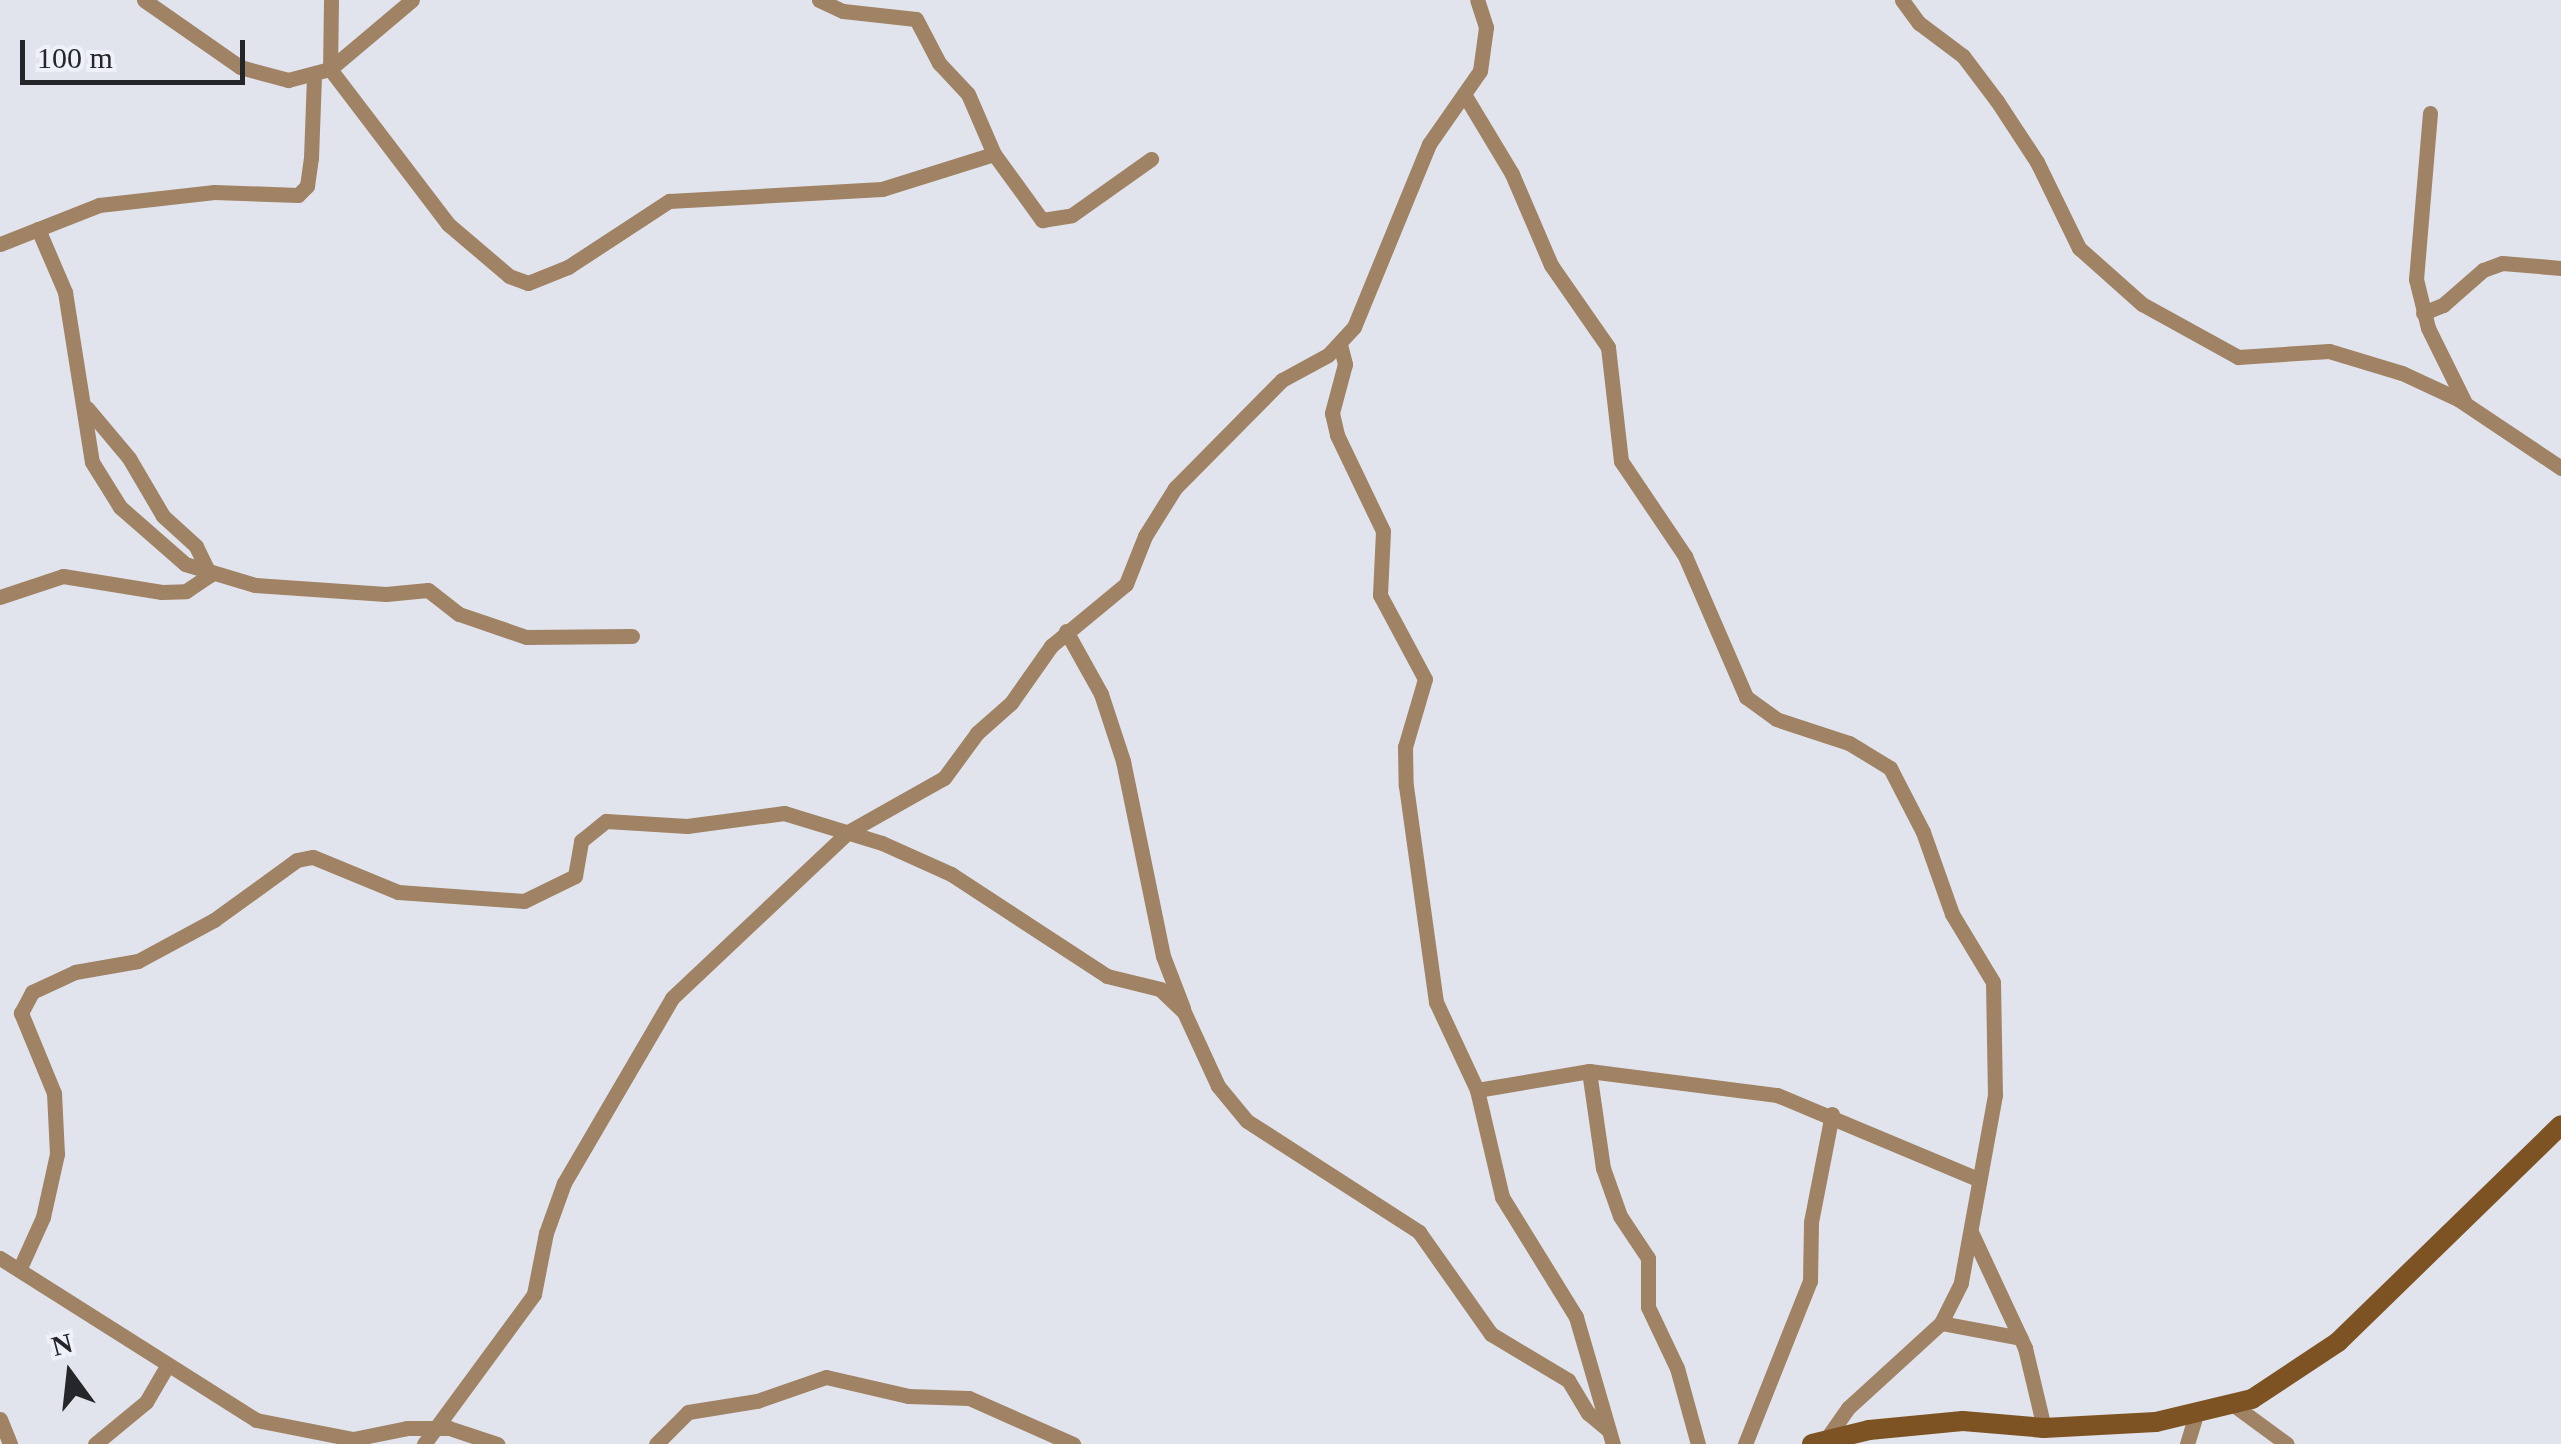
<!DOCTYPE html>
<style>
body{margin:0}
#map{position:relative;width:2561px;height:1444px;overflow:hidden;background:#e1e4ec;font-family:Georgia,serif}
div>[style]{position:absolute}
.street>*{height:15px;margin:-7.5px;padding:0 7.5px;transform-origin:7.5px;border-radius:7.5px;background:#a08264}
.secondary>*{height:20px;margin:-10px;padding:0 10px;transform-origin:10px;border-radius:10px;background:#7d5323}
span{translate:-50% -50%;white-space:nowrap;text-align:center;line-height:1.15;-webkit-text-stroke:10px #eef1f9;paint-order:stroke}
.north{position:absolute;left:20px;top:1324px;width:100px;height:100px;-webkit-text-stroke:8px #eef1f9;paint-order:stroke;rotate:345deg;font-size:28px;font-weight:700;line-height:40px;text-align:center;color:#252629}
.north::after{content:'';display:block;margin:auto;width:35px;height:45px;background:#252629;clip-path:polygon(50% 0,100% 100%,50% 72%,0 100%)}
.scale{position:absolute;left:20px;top:40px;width:225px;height:45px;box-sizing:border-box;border:5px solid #252629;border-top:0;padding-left:12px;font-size:30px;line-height:35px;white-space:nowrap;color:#252629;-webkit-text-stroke:8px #eef1f9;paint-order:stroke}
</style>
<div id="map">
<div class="street">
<div style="left:144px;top:0;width:117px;rotate:34.9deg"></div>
<div style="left:240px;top:67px;width:50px;rotate:15.2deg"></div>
<div style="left:288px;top:80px;width:43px;rotate:-14.7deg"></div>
<div style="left:330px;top:69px;width:107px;rotate:-40.1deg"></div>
<div style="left:331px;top:0;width:69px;rotate:90.8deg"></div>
<div style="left:330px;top:69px;width:195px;rotate:52.7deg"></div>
<div style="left:448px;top:224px;width:80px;rotate:40.4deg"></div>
<div style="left:509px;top:276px;width:20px;rotate:20deg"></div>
<div style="left:528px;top:283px;width:43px;rotate:-21.8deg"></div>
<div style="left:568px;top:267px;width:121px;rotate:-33.2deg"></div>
<div style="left:669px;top:201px;width:213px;rotate:-3.2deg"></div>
<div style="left:882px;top:189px;width:117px;rotate:-17.4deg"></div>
<div style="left:819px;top:0;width:26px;rotate:25deg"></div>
<div style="left:843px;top:11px;width:73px;rotate:6.3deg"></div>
<div style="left:916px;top:19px;width:50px;rotate:62.4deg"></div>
<div style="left:939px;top:63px;width:42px;rotate:46.9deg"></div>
<div style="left:968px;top:94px;width:65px;rotate:66.6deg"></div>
<div style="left:994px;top:154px;width:82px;rotate:54deg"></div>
<div style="left:1042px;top:220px;width:30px;rotate:-9deg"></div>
<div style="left:1072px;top:215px;width:97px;rotate:-35.3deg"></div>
<div style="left:1902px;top:0;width:29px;rotate:54deg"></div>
<div style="left:1919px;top:23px;width:55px;rotate:36.9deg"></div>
<div style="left:1963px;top:56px;width:56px;rotate:52.9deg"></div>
<div style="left:1997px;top:101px;width:73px;rotate:56.7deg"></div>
<div style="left:2037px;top:162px;width:96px;rotate:64deg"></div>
<div style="left:2079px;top:248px;width:84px;rotate:41.6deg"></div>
<div style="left:2142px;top:304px;width:110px;rotate:28.9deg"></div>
<div style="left:2238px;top:357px;width:91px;rotate:-3.8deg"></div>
<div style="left:2329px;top:351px;width:76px;rotate:16.8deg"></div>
<div style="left:2402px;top:373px;width:62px;rotate:24.9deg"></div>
<div style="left:2458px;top:399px;width:124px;rotate:33.8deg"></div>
<div style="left:1464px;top:94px;width:93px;rotate:59deg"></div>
<div style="left:1512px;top:174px;width:99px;rotate:66.8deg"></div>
<div style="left:1551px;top:265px;width:100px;rotate:55.2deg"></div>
<div style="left:1608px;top:347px;width:115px;rotate:83.5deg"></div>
<div style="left:1621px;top:461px;width:115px;rotate:56deg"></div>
<div style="left:1685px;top:556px;width:154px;rotate:66.6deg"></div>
<div style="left:1746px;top:697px;width:37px;rotate:36deg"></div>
<div style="left:1776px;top:719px;width:77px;rotate:18.2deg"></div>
<div style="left:1849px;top:743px;width:48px;rotate:31.4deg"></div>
<div style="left:1890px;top:768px;width:72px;rotate:62.7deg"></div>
<div style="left:1923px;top:832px;width:87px;rotate:70.5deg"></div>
<div style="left:1952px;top:914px;width:79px;rotate:58.9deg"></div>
<div style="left:1993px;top:982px;width:113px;rotate:89deg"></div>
<div style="left:1995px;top:1095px;width:191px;rotate:100.3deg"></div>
<div style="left:1961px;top:1283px;width:45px;rotate:116.6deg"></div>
<div style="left:1941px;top:1323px;width:126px;rotate:137.6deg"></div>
<div style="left:1848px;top:1408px;width:38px;rotate:125deg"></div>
<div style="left:2430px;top:113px;width:167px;rotate:94.8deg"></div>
<div style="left:2416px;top:279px;width:50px;rotate:76.2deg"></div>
<div style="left:2428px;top:328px;width:81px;rotate:63.7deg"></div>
<div style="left:38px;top:229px;width:69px;rotate:66.8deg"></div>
<div style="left:65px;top:292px;width:172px;rotate:81deg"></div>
<div style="left:92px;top:462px;width:53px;rotate:58.1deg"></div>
<div style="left:120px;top:507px;width:86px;rotate:41.2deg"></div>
<div style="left:185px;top:564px;width:73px;rotate:16.7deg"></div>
<div style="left:255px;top:585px;width:131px;rotate:3.9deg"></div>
<div style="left:386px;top:594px;width:42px;rotate:-5.4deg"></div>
<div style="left:428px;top:590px;width:39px;rotate:38deg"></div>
<div style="left:459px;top:614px;width:71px;rotate:18.9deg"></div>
<div style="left:526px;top:637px;width:106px;rotate:-0.5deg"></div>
<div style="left:0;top:244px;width:106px;rotate:-21.5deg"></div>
<div style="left:99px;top:205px;width:116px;rotate:-6.4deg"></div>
<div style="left:214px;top:192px;width:84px;rotate:2deg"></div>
<div style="left:298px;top:195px;width:13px;rotate:-45deg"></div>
<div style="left:307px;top:186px;width:28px;rotate:-82deg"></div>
<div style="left:311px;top:158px;width:82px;rotate:-87.9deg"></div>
<div style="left:2423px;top:313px;width:22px;rotate:-22deg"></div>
<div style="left:2443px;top:305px;width:53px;rotate:-41.2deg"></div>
<div style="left:2483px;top:270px;width:20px;rotate:-20deg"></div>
<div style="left:2502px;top:263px;width:59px;rotate:4.8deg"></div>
<div style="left:1340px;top:344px;width:21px;rotate:76deg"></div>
<div style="left:1345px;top:364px;width:51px;rotate:104.9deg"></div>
<div style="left:1332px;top:413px;width:23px;rotate:77deg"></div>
<div style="left:1337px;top:435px;width:106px;rotate:64.4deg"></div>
<div style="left:1383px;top:531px;width:64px;rotate:92.7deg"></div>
<div style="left:1380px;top:595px;width:95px;rotate:61.8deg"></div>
<div style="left:1425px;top:679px;width:71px;rotate:106.4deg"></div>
<div style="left:1405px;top:747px;width:39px;rotate:89deg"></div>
<div style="left:1406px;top:786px;width:218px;rotate:82.1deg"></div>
<div style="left:1436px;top:1002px;width:97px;rotate:65deg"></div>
<div style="left:1477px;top:1090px;width:110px;rotate:76.8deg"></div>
<div style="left:1502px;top:1197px;width:141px;rotate:58.3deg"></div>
<div style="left:1576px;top:1317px;width:132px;rotate:73.8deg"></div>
<div style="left:0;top:597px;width:66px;rotate:-18.4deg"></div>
<div style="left:63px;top:576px;width:100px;rotate:9.2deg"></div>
<div style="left:162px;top:592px;width:24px;rotate:-2deg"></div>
<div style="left:186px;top:591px;width:29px;rotate:-34deg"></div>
<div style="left:210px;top:575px;width:32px;rotate:-116deg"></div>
<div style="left:196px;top:546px;width:45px;rotate:-137.7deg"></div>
<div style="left:163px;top:516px;width:67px;rotate:-120.4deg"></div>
<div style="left:129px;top:458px;width:65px;rotate:-130deg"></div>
<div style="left:1066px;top:631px;width:72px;rotate:60.9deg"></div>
<div style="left:1101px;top:694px;width:71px;rotate:71.8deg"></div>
<div style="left:1123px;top:761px;width:199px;rotate:78.4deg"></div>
<div style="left:1163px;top:956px;width:56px;rotate:69deg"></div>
<div style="left:1589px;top:1071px;width:98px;rotate:81.8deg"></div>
<div style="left:1603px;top:1168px;width:51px;rotate:70.5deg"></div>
<div style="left:1620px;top:1216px;width:50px;rotate:56.3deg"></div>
<div style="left:1648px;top:1258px;width:49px;rotate:90deg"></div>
<div style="left:1648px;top:1307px;width:68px;rotate:64.6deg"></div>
<div style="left:1677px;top:1368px;width:79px;rotate:74.6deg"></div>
<div style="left:1477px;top:1090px;width:114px;rotate:-9.6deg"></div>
<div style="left:1589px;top:1071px;width:190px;rotate:7.3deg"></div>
<div style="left:1777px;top:1095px;width:215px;rotate:22.7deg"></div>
<div style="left:1971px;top:1232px;width:128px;rotate:65deg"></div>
<div style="left:2025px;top:1348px;width:82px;rotate:76.6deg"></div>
<div style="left:0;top:1258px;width:303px;rotate:32.3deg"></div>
<div style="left:256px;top:1420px;width:99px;rotate:11.1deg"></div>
<div style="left:353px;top:1439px;width:55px;rotate:-11.5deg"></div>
<div style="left:407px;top:1428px;width:42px"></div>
<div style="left:449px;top:1428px;width:51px;rotate:18.4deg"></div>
<div style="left:20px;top:1268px;width:56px;rotate:-65.7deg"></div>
<div style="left:43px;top:1217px;width:65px;rotate:-77.5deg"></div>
<div style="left:57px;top:1154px;width:61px;rotate:-92.8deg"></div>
<div style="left:54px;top:1093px;width:87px;rotate:-112.4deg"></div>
<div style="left:21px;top:1013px;width:24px;rotate:-62deg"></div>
<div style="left:32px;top:992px;width:47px;rotate:-24.9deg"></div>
<div style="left:75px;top:972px;width:64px;rotate:-9.9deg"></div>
<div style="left:138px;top:961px;width:86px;rotate:-28.3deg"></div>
<div style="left:214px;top:920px;width:102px;rotate:-35.9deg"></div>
<div style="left:297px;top:860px;width:16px;rotate:-11deg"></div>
<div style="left:313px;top:857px;width:92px;rotate:22.4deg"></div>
<div style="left:398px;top:892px;width:126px;rotate:4.1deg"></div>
<div style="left:524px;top:901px;width:57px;rotate:-26.1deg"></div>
<div style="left:575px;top:876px;width:36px;rotate:-80deg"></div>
<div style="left:581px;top:841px;width:32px;rotate:-39deg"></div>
<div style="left:606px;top:821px;width:81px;rotate:3.5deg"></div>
<div style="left:687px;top:826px;width:98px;rotate:-7.6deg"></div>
<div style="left:784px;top:813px;width:102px;rotate:17deg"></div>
<div style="left:882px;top:843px;width:76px;rotate:24.2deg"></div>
<div style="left:951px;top:874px;width:186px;rotate:33.2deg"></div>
<div style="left:1107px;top:976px;width:55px;rotate:13.8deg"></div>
<div style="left:1160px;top:989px;width:33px;rotate:44deg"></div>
<div style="left:1184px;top:1012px;width:81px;rotate:65.3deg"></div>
<div style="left:1218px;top:1086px;width:45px;rotate:50.4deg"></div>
<div style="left:1247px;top:1121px;width:205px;rotate:32.8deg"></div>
<div style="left:1419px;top:1232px;width:125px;rotate:54.8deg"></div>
<div style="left:1491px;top:1334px;width:90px;rotate:30.9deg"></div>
<div style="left:1568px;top:1380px;width:39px;rotate:59deg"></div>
<div style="left:1588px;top:1413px;width:25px;rotate:40deg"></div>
<div style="left:1941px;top:1323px;width:81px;rotate:10.6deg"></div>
<div style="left:2235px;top:1406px;width:64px;rotate:36.2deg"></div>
<div style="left:0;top:1419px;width:27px;rotate:68deg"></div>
<div style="left:95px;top:1444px;width:66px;rotate:-39.5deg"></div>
<div style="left:146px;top:1402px;width:42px;rotate:-59.7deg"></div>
<div style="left:424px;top:1444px;width:186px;rotate:-53.7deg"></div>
<div style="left:534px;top:1294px;width:62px;rotate:-78.9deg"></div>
<div style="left:546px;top:1233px;width:53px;rotate:-70.2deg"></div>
<div style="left:564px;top:1183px;width:214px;rotate:-59.7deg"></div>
<div style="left:672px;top:998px;width:242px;rotate:-43.3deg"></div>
<div style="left:848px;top:832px;width:110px;rotate:-29.4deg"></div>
<div style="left:944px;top:778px;width:56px;rotate:-53.7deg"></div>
<div style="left:977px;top:733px;width:45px;rotate:-41.4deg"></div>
<div style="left:1011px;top:703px;width:70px;rotate:-54.9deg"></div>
<div style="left:1051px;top:646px;width:97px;rotate:-39.6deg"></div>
<div style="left:1126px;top:584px;width:52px;rotate:-68.4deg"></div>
<div style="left:1145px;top:536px;width:57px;rotate:-58deg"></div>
<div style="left:1175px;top:488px;width:152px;rotate:-45.3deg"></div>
<div style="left:1282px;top:380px;width:52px;rotate:-28.5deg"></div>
<div style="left:1328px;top:355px;width:38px;rotate:-47deg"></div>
<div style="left:1354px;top:327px;width:198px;rotate:-67.7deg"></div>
<div style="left:1429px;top:144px;width:89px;rotate:-55.1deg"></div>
<div style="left:1480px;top:71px;width:44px;rotate:-82.2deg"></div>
<div style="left:1486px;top:27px;width:28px;rotate:-108deg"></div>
<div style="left:656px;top:1444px;width:45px;rotate:-45deg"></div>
<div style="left:688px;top:1412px;width:70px;rotate:-9.1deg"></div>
<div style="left:757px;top:1401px;width:73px;rotate:-19.2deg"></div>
<div style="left:826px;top:1377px;width:84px;rotate:13deg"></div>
<div style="left:908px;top:1396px;width:61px;rotate:1.9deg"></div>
<div style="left:969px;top:1398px;width:114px;rotate:23.9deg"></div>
<div style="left:1745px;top:1444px;width:175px;rotate:-68.3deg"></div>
<div style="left:1810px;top:1281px;width:59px;rotate:-89deg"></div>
<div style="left:1811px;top:1222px;width:110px;rotate:-79deg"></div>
<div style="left:2187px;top:1444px;width:30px;rotate:-73deg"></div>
</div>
<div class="secondary">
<div style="left:1812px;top:1444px;width:59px;rotate:-13.8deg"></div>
<div style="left:1869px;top:1430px;width:94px;rotate:-5.5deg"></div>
<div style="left:1963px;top:1421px;width:81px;rotate:4.9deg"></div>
<div style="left:2044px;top:1428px;width:112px;rotate:-3.1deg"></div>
<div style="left:2156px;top:1422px;width:99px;rotate:-13.5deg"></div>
<div style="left:2252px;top:1399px;width:103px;rotate:-33.5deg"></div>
<div style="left:2338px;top:1342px;width:311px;rotate:-44.2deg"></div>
</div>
<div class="north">N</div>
<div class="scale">100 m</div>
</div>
